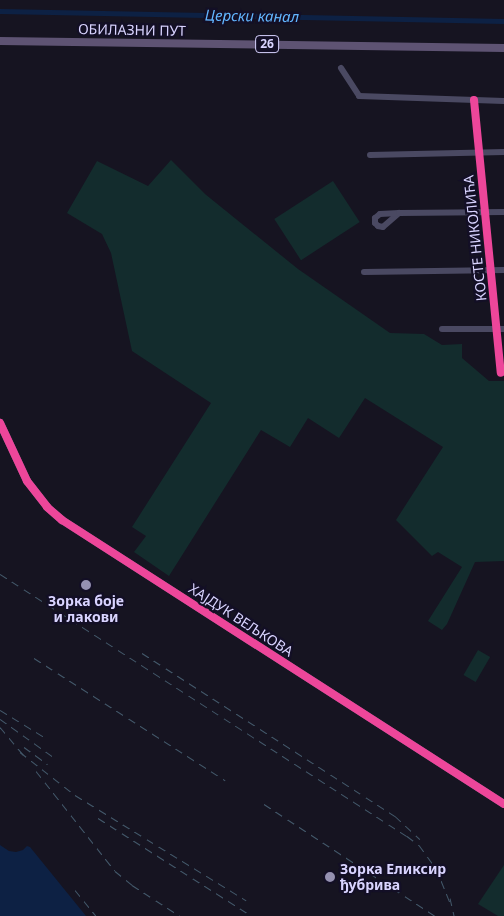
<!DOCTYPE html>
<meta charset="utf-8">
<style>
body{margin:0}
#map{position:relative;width:504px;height:916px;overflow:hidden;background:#161421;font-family:"Noto Sans",sans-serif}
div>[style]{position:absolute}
.green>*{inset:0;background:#132c2d;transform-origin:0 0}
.water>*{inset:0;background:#0d2144}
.canal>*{height:5px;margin:-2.5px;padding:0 2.5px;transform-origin:2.5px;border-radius:2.5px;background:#0d2144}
.minor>*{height:6px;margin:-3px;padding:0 3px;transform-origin:3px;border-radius:3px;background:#4a4962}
.major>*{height:8px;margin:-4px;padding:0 4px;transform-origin:4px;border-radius:4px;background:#5e5373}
.rail>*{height:1px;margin-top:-0.5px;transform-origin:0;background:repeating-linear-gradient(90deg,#43596b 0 8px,transparent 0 14px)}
.cycleway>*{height:8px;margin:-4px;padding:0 4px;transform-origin:4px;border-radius:4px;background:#ed469a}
.dots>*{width:14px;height:14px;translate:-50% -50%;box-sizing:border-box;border:2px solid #130f26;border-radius:50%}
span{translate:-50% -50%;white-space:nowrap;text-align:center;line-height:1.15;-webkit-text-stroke:4.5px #130f26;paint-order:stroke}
.shield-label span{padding:1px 4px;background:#130f26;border:1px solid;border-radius:4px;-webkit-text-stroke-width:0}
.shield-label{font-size:12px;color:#d9d4ff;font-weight:700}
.street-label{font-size:14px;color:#d9d4ff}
.poi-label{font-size:14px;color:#d9d4ff;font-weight:700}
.left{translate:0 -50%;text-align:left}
.water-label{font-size:15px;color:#62b6ff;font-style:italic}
</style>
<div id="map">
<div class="green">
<div style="clip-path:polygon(171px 160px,205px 194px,298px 269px,390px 333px,424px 334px,442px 345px,462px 344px,462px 358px,489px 381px,504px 381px,504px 561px,475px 562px,447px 624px,442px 630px,428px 621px,462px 567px,438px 552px,432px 556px,396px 520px,443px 447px,365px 398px,339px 438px,308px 418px,290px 447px,261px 430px,169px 576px,134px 552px,146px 536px,132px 527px,211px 403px,132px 351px,111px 253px,102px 234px,67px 213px,97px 161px,148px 186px)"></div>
<div style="left:333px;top:181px;width:49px;height:70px;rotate:57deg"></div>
<div style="left:478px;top:650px;width:14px;height:29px;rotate:30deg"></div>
<div style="clip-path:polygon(504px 865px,504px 916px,498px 916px,478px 904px)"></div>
</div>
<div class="water">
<div style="clip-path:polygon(0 845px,9px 851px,16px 852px,23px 850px,27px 846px,30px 847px,86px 916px,0 916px)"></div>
</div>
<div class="canal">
<div style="left:0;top:11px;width:504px;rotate:1.14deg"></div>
</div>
<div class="minor">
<div style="left:341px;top:68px;width:33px;rotate:57deg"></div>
<div style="left:359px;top:96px;width:145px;rotate:2deg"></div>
<div style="left:474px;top:100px;width:274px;rotate:84.4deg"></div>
<div style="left:370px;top:155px;width:134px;rotate:-1.3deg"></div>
<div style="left:399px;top:213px;width:21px;rotate:139deg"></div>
<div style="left:383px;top:227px;width:5px;rotate:-169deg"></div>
<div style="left:378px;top:226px;width:4px;rotate:-135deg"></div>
<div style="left:375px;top:223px;width:5px;rotate:-90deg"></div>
<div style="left:375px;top:218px;width:6px;rotate:-39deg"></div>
<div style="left:380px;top:214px;width:19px;rotate:-3deg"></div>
<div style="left:399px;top:213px;width:105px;rotate:-0.5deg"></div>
<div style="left:364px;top:272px;width:140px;rotate:-0.8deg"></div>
<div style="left:442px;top:329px;width:62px"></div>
</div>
<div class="major">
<div style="left:0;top:41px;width:504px;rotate:0.8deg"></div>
<div style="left:0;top:423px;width:64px;rotate:65deg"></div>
<div style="left:27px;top:481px;width:33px;rotate:52deg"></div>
<div style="left:47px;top:507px;width:20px;rotate:41deg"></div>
<div style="left:62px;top:520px;width:525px;rotate:32.72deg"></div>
</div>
<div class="rail">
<div style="left:0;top:574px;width:484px;rotate:32.8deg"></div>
<div style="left:407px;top:836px;width:15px;rotate:37deg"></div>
<div style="left:419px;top:845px;width:29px;rotate:54deg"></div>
<div style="left:436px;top:868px;width:40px;rotate:68deg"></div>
<div style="left:142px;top:653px;width:301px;rotate:32.8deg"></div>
<div style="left:395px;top:816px;width:34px;rotate:43deg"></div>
<div style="left:34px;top:658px;width:227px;rotate:32.6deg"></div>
<div style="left:0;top:710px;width:52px;rotate:31.5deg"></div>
<div style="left:0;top:719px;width:64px;rotate:35.4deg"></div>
<div style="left:0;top:727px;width:38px;rotate:50deg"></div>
<div style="left:24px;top:747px;width:29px;rotate:36deg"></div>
<div style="left:20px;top:752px;width:70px;rotate:38deg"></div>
<div style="left:75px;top:795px;width:201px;rotate:31.6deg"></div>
<div style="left:36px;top:771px;width:127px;rotate:51.7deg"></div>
<div style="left:115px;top:871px;width:22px;rotate:39deg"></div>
<div style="left:132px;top:885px;width:57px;rotate:32.9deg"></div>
<div style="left:264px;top:804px;width:204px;rotate:33.2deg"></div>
<div style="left:98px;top:818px;width:183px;rotate:32.5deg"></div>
<div style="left:75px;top:890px;width:33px;rotate:51deg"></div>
<div style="left:450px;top:898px;width:18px;rotate:77deg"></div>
</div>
<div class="cycleway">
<div style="left:474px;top:100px;width:274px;rotate:84.4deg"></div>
<div style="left:0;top:423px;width:64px;rotate:65deg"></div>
<div style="left:27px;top:481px;width:33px;rotate:52deg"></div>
<div style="left:47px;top:507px;width:20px;rotate:41deg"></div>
<div style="left:62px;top:520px;width:525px;rotate:32.72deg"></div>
</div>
<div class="dots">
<div style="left:86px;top:585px;background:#9591b1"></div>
<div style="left:330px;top:877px;background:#9591b1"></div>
</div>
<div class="shield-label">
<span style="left:267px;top:44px">26</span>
</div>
<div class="street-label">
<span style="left:132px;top:30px;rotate:1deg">ОБИЛАЗНИ ПУТ</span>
<span style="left:475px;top:238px;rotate:-96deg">КОСТЕ НИКОЛИЋА</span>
<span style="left:241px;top:620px;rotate:33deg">ХАЈДУК ВЕЉКОВА</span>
</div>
<div class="poi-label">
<span style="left:86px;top:609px">Зорка боје<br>и лакови</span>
<span class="left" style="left:340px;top:877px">Зорка Еликсир<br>ђубрива</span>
</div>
<div class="water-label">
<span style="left:252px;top:16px;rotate:1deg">Церски канал</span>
</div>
</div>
